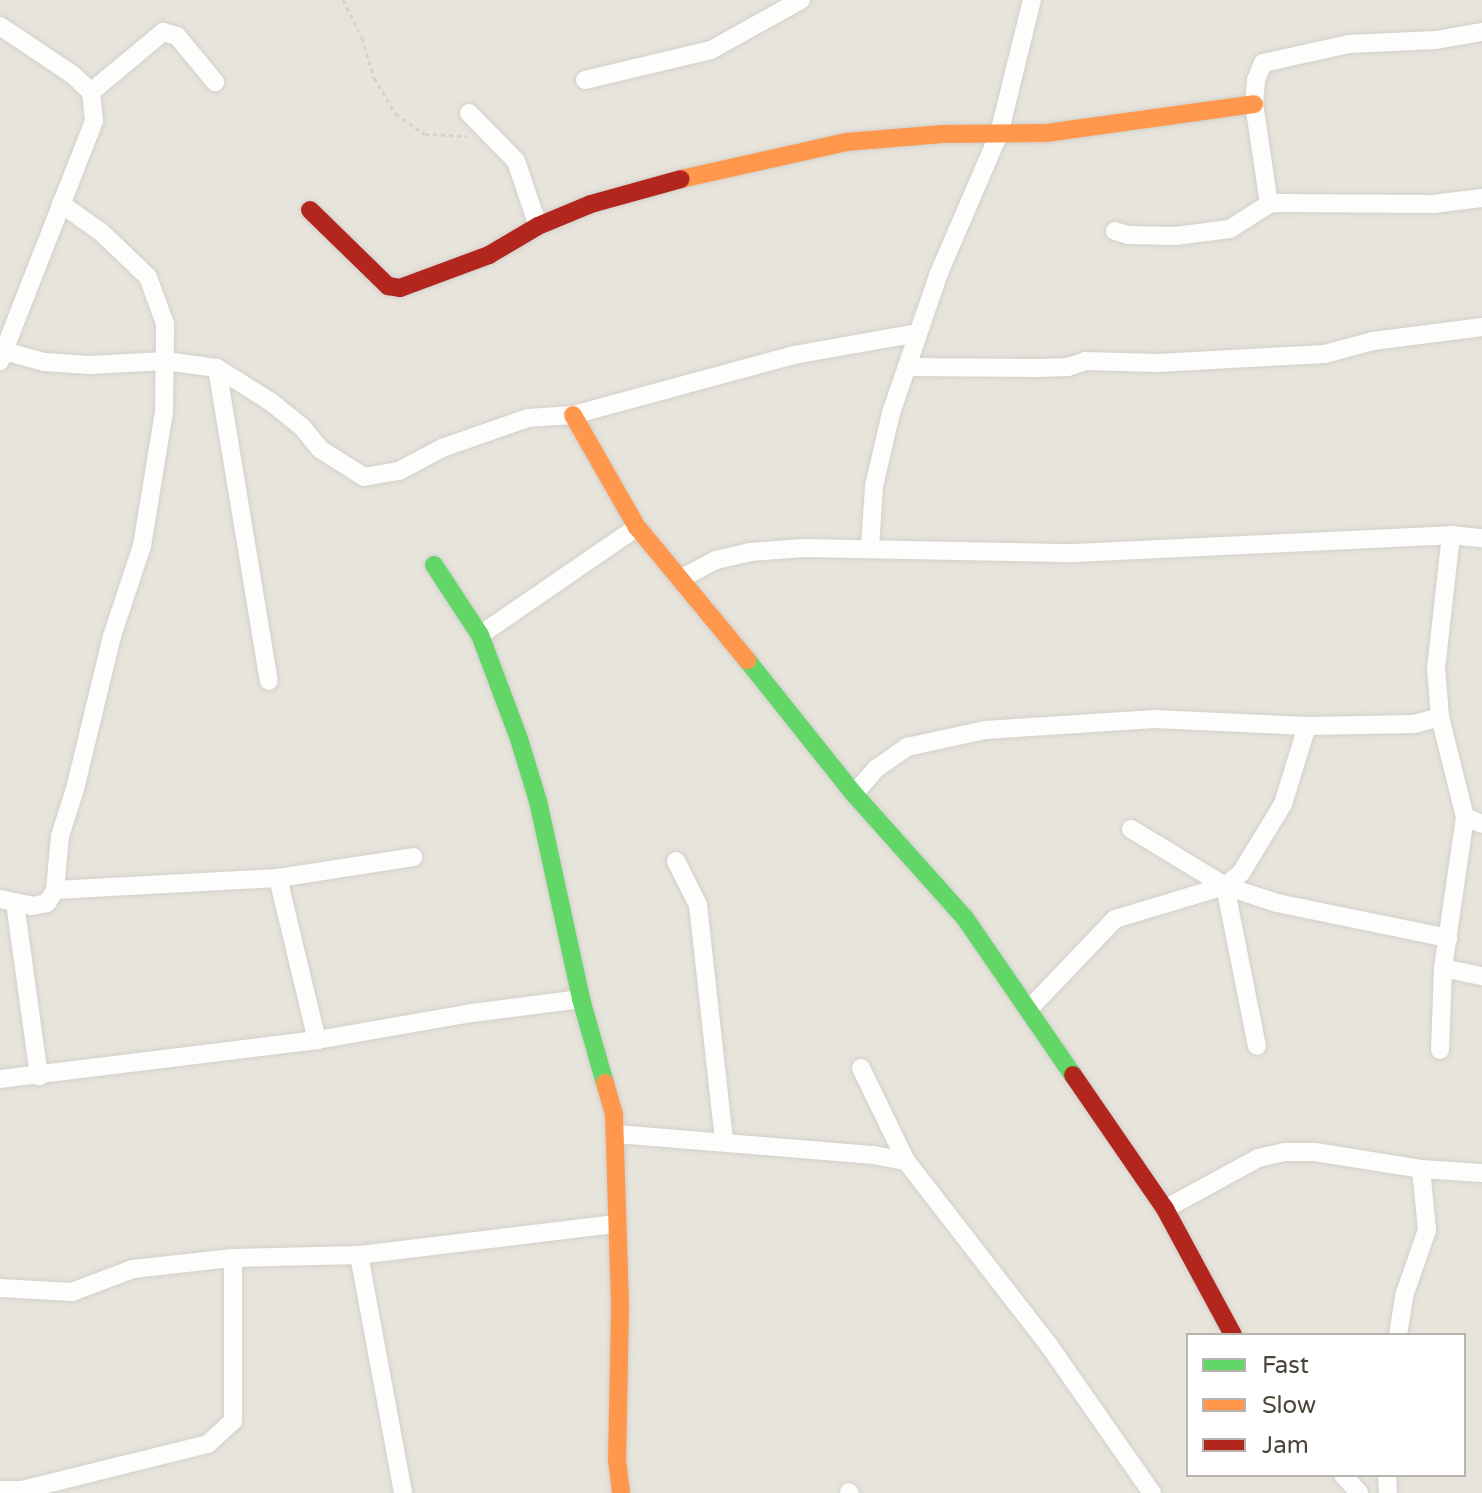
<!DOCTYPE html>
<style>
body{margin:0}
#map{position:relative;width:1482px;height:1493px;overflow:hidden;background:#f4f2ee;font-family:"Varela Round",sans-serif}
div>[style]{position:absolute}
.residential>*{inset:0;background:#e7e4dc}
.path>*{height:3px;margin-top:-1.5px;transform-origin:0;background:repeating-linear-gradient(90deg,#d3d2cc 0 4px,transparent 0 8px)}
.roads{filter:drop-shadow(0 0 2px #d2d0cb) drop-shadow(0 0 2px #d2d0cb)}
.street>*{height:18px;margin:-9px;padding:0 9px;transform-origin:9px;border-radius:9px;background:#fdfdfc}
.fast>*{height:18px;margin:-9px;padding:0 9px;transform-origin:9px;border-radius:9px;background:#63d668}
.slow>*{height:18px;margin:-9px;padding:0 9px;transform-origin:9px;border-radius:9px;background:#ff974d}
.jam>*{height:18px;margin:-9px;padding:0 9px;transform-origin:9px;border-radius:9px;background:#b3261e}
span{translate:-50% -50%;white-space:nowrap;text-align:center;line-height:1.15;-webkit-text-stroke:7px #fff;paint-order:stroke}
.legend{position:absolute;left:1186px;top:1333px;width:280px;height:144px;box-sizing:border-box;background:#fff;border:2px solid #b7b4b0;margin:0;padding:10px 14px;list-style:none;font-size:24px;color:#4b4439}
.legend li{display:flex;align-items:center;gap:16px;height:40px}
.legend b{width:40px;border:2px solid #b7b4b0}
</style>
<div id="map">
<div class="residential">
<div style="clip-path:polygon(evenodd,0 0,1482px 0,1482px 1493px,0 1493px,0 0,1188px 1335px,1464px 1335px,1464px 1475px,1188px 1475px,1188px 1335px)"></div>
</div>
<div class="path">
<div style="left:343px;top:0;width:42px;rotate:63.4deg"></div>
<div style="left:362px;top:38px;width:42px;rotate:73.3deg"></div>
<div style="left:374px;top:78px;width:42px;rotate:58.6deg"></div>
<div style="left:396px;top:114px;width:35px;rotate:35deg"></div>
<div style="left:425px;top:134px;width:42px;rotate:2.7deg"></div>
</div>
<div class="roads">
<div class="street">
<div style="left:0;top:26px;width:88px;rotate:33.9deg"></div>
<div style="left:73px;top:75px;width:25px;rotate:43deg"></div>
<div style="left:91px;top:92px;width:29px;rotate:84deg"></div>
<div style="left:94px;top:121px;width:258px;rotate:111.4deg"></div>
<div style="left:585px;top:80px;width:130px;rotate:-13.4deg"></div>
<div style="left:711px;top:50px;width:103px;rotate:-29.1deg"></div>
<div style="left:91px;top:92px;width:94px;rotate:-39.8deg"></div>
<div style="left:163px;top:32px;width:15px;rotate:16deg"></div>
<div style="left:177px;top:36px;width:60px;rotate:50.4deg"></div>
<div style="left:469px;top:113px;width:67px;rotate:45.6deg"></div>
<div style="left:516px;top:161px;width:69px;rotate:71.3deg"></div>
<div style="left:1269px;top:204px;width:101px;rotate:-98.5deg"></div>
<div style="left:1254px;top:104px;width:24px;rotate:-85deg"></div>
<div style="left:1256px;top:80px;width:18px;rotate:-68deg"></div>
<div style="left:1263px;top:63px;width:88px;rotate:-12.5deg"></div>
<div style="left:1349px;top:44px;width:87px;rotate:-2.6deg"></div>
<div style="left:1436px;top:40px;width:47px;rotate:-9.9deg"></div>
<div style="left:1115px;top:231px;width:14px;rotate:17deg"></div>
<div style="left:1128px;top:235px;width:47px;rotate:1.2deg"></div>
<div style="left:1175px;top:236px;width:55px;rotate:-7.3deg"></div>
<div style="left:1230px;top:229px;width:46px;rotate:-32.7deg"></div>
<div style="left:1269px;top:204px;width:10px;rotate:-6deg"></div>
<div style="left:1279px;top:203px;width:154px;rotate:0.4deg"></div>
<div style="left:1433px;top:204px;width:49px;rotate:-7deg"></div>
<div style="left:4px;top:351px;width:41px;rotate:15.4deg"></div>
<div style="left:44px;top:362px;width:46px;rotate:3.7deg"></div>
<div style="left:90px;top:365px;width:75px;rotate:-3.1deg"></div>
<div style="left:165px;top:361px;width:52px;rotate:7.7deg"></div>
<div style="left:217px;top:368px;width:64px;rotate:32.2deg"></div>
<div style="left:271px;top:402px;width:41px;rotate:39.1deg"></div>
<div style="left:303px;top:428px;width:27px;rotate:51deg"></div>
<div style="left:320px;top:449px;width:52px;rotate:32.5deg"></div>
<div style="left:364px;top:477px;width:36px;rotate:-10deg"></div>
<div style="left:399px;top:471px;width:49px;rotate:-28.1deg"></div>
<div style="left:442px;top:448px;width:91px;rotate:-19.2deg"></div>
<div style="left:528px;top:418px;width:45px;rotate:-3.8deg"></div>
<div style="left:573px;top:415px;width:229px;rotate:-15.2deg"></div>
<div style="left:794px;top:355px;width:125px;rotate:-10.1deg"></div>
<div style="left:908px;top:367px;width:131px;rotate:0.4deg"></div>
<div style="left:1039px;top:368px;width:29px;rotate:-2deg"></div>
<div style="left:1068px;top:367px;width:18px;rotate:-19deg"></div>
<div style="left:1085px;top:361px;width:73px;rotate:1.6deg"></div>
<div style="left:1158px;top:363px;width:167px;rotate:-3.1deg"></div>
<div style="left:1325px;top:354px;width:50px;rotate:-15.2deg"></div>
<div style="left:1373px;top:341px;width:110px;rotate:-7.3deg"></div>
<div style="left:217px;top:368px;width:317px;rotate:80.6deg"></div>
<div style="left:1451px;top:535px;width:134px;rotate:96.4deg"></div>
<div style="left:1436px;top:668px;width:49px;rotate:85.3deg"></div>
<div style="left:1440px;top:717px;width:103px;rotate:76deg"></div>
<div style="left:1465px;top:817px;width:18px;rotate:22deg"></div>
<div style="left:870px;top:548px;width:62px;rotate:-86.3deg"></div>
<div style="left:874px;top:486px;width:75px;rotate:-76.9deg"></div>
<div style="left:891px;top:413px;width:148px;rotate:-71.1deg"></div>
<div style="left:939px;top:273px;width:151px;rotate:-66.7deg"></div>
<div style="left:999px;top:134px;width:138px;rotate:-76.2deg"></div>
<div style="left:682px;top:578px;width:38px;rotate:-28deg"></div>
<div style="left:716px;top:560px;width:35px;rotate:-13deg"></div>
<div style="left:750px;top:552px;width:54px;rotate:-4.2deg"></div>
<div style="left:804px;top:548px;width:271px;rotate:1.1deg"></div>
<div style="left:1075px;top:553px;width:376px;rotate:-2.7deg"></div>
<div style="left:1451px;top:535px;width:31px;rotate:6deg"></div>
<div style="left:480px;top:635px;width:191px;rotate:-34.5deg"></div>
<div style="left:854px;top:794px;width:35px;rotate:-49deg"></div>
<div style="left:877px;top:768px;width:37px;rotate:-35deg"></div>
<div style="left:907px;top:747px;width:80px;rotate:-12.3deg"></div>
<div style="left:985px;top:730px;width:170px;rotate:-3.7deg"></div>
<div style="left:1155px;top:719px;width:152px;rotate:2.6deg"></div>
<div style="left:1307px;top:726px;width:107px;rotate:-1.1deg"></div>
<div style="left:1414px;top:724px;width:27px;rotate:-15deg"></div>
<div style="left:1131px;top:829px;width:110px;rotate:31.2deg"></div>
<div style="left:1225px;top:886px;width:55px;rotate:18.1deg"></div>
<div style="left:1277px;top:903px;width:175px;rotate:11.6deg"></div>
<div style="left:676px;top:861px;width:49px;rotate:63.4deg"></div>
<div style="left:698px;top:905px;width:238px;rotate:83.7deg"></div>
<div style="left:278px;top:878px;width:167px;rotate:76.5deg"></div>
<div style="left:1225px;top:886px;width:163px;rotate:78.7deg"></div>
<div style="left:55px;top:890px;width:223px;rotate:-3.1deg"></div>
<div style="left:278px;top:878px;width:137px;rotate:-8.8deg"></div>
<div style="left:0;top:899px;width:33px;rotate:12deg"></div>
<div style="left:32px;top:906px;width:15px;rotate:-11deg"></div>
<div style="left:47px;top:903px;width:15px;rotate:-58deg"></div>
<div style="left:55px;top:890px;width:54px;rotate:-84.7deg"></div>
<div style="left:60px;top:836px;width:49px;rotate:-72.3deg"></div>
<div style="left:75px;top:789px;width:157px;rotate:-76.4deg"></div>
<div style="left:112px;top:636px;width:95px;rotate:-71.6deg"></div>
<div style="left:142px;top:546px;width:136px;rotate:-80.7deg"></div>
<div style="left:164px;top:412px;width:88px;rotate:-89.3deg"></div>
<div style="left:165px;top:324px;width:50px;rotate:-109.9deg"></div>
<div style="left:148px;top:277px;width:65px;rotate:-136.2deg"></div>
<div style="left:101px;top:232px;width:49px;rotate:-145deg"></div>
<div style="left:15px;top:903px;width:175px;rotate:82.1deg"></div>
<div style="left:1443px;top:968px;width:40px;rotate:12deg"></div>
<div style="left:1030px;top:1008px;width:123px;rotate:-46.3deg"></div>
<div style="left:1115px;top:919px;width:115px;rotate:-16.7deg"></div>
<div style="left:1225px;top:886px;width:21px;rotate:-39deg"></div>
<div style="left:1241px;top:873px;width:81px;rotate:-58.7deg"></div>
<div style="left:1283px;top:804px;width:82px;rotate:-72.9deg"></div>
<div style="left:1440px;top:1050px;width:82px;rotate:-87.9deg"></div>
<div style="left:1443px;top:968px;width:153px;rotate:-81.7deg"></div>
<div style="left:861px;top:1068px;width:103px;rotate:64.2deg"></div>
<div style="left:906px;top:1161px;width:232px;rotate:52.2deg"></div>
<div style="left:1048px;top:1344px;width:182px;rotate:55.1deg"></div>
<div style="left:0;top:1079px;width:319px;rotate:-7deg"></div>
<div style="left:317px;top:1040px;width:157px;rotate:-9.9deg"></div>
<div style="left:472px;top:1013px;width:110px;rotate:-7.3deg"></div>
<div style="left:617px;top:1134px;width:258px;rotate:4.7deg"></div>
<div style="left:874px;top:1155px;width:33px;rotate:11deg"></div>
<div style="left:1165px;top:1209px;width:106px;rotate:-28.7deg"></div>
<div style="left:1258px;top:1158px;width:27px;rotate:-13deg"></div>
<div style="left:1284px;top:1152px;width:31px"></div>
<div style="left:1315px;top:1152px;width:107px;rotate:9.1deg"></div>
<div style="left:1421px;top:1169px;width:61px;rotate:3.8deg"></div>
<div style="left:359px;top:1255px;width:242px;rotate:79.5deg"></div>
<div style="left:0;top:1288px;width:72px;rotate:3.2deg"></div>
<div style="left:72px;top:1292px;width:65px;rotate:-20.7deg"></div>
<div style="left:133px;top:1269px;width:101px;rotate:-6.3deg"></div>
<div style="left:233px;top:1258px;width:126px;rotate:-1.4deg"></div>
<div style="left:359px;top:1255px;width:260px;rotate:-6.9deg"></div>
<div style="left:1398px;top:1335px;width:39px;rotate:-81deg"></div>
<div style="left:1404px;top:1296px;width:70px;rotate:-70.8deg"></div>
<div style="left:1427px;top:1230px;width:61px;rotate:-95.6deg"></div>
<div style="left:1343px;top:1475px;width:24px;rotate:48deg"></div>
<div style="left:1387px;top:1475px;width:18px;rotate:87deg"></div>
<div style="left:0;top:1490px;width:22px"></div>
<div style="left:22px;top:1490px;width:192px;rotate:-13.9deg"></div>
<div style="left:208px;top:1444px;width:34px;rotate:-43deg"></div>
<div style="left:233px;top:1421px;width:163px;rotate:-90deg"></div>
<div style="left:849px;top:1492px;width:1px;rotate:45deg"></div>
</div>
<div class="fast">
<div style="left:434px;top:565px;width:84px;rotate:56.7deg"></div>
<div style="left:480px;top:635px;width:111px;rotate:69.4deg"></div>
<div style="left:519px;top:739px;width:65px;rotate:73deg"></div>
<div style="left:538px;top:801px;width:203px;rotate:77.7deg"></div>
<div style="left:581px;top:999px;width:87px;rotate:74.1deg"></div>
<div style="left:747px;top:660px;width:171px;rotate:51.4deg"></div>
<div style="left:854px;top:794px;width:166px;rotate:48.2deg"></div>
<div style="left:965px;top:918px;width:191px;rotate:55.5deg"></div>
</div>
<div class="slow">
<div style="left:681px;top:179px;width:169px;rotate:-12.6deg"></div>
<div style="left:846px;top:142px;width:97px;rotate:-4.7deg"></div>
<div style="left:943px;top:134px;width:103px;rotate:-0.6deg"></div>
<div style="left:1046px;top:133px;width:210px;rotate:-7.9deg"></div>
<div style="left:573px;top:415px;width:129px;rotate:60.3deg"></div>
<div style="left:637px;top:527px;width:173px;rotate:50.4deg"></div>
<div style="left:605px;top:1083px;width:32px;rotate:74deg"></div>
<div style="left:614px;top:1114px;width:193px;rotate:88.2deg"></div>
<div style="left:620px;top:1307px;width:153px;rotate:91.1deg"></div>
<div style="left:617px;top:1460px;width:33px;rotate:83deg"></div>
</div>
<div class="jam">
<div style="left:310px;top:210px;width:109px;rotate:44.3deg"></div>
<div style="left:388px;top:286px;width:12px;rotate:9deg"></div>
<div style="left:400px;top:288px;width:95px;rotate:-20.3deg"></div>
<div style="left:489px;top:255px;width:57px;rotate:-30.6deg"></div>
<div style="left:538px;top:226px;width:57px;rotate:-22.5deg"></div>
<div style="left:591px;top:204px;width:93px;rotate:-15.5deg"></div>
<div style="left:1073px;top:1075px;width:163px;rotate:55.5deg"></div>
<div style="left:1165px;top:1209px;width:143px;rotate:61.6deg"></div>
</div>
</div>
<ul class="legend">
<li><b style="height:10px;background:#63d668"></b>Fast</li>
<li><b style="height:10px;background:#ff974d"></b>Slow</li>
<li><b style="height:10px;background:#b3261e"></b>Jam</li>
</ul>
</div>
